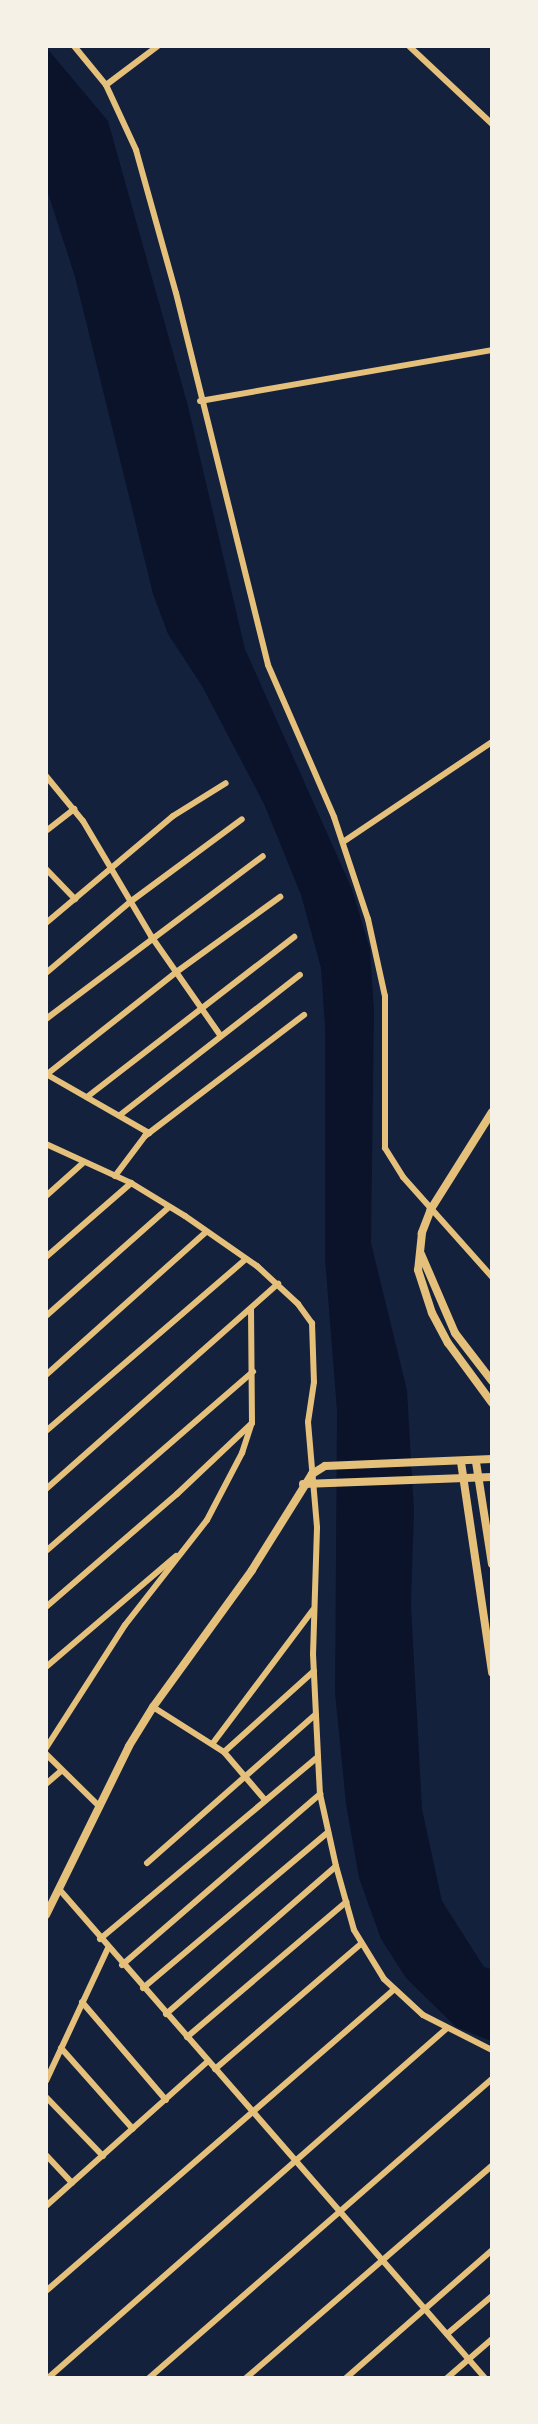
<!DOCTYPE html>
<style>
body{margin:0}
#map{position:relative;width:538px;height:2424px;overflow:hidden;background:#14213d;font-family:Spectral,serif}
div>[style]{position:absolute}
.water>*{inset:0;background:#0b132b}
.minor>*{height:6px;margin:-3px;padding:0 3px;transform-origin:3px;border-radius:3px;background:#e5c07b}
.tertiary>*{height:8px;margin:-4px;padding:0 4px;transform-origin:4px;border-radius:4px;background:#e5c07b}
span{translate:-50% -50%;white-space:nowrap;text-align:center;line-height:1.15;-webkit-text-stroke:6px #f6f1e7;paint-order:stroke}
.frame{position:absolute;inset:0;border:48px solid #f6f1e7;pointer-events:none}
</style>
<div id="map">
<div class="water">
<div style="clip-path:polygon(46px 47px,108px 121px,188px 406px,245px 649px,352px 889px,370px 949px,374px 1010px,371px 1243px,407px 1390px,414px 1511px,411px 1605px,422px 1809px,442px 1901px,484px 1967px,491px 1969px,491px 2041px,456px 2027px,406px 1978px,381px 1939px,359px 1878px,346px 1804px,335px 1693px,337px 1411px,325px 1259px,325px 1028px,321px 968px,301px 895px,264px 804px,202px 686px,168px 634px,153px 594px,75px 277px,47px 190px)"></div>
</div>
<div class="minor">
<div style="left:74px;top:46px;width:50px;rotate:50.6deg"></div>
<div style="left:106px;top:85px;width:72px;rotate:65.2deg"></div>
<div style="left:136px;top:150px;width:148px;rotate:74.4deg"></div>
<div style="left:176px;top:293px;width:383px;rotate:76.1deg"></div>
<div style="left:268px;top:665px;width:166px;rotate:66.5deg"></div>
<div style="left:334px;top:817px;width:108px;rotate:71.6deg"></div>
<div style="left:368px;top:919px;width:79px;rotate:77.6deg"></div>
<div style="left:385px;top:996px;width:152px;rotate:90deg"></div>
<div style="left:385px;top:1148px;width:34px;rotate:58deg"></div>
<div style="left:403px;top:1177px;width:134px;rotate:48.3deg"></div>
<div style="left:409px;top:46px;width:114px;rotate:43.2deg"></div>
<div style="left:106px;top:85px;width:65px;rotate:-36.9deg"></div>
<div style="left:200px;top:401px;width:296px;rotate:-9.9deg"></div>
<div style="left:46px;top:776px;width:58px;rotate:50.6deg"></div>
<div style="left:83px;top:821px;width:134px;rotate:59.4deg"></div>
<div style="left:151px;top:936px;width:121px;rotate:55.1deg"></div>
<div style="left:46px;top:831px;width:36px;rotate:-38deg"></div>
<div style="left:343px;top:842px;width:179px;rotate:-33.9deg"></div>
<div style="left:46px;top:869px;width:42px;rotate:46deg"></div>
<div style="left:46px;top:923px;width:166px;rotate:-40.1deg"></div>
<div style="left:173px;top:816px;width:62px;rotate:-31.9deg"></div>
<div style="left:46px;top:973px;width:110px;rotate:-40.2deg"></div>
<div style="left:130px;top:902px;width:139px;rotate:-36.5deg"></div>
<div style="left:46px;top:1019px;width:271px;rotate:-36.9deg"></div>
<div style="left:46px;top:1074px;width:119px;rotate:29.8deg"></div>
<div style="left:46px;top:1075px;width:164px;rotate:-38.3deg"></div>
<div style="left:175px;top:973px;width:130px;rotate:-35.9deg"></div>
<div style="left:87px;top:1097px;width:262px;rotate:-37.7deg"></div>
<div style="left:120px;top:1115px;width:228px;rotate:-37.9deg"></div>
<div style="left:46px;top:1144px;width:94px;rotate:24.6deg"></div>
<div style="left:131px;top:1183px;width:63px;rotate:31.4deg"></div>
<div style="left:185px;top:1216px;width:88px;rotate:34.8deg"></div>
<div style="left:257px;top:1266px;width:56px;rotate:42.8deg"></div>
<div style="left:298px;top:1304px;width:24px;rotate:54deg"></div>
<div style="left:312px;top:1323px;width:59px;rotate:88.1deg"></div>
<div style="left:314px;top:1382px;width:40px;rotate:98.5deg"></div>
<div style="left:308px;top:1422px;width:106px;rotate:85.1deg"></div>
<div style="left:317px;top:1528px;width:126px;rotate:91.8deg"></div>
<div style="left:313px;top:1654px;width:103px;rotate:87.2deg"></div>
<div style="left:318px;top:1757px;width:37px;rotate:87deg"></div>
<div style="left:320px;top:1794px;width:74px;rotate:77.5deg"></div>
<div style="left:336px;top:1866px;width:66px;rotate:74.3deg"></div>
<div style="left:354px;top:1930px;width:57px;rotate:58.5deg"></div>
<div style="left:384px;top:1979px;width:53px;rotate:42.7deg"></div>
<div style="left:423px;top:2015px;width:77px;rotate:26.9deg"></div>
<div style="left:115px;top:1176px;width:50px;rotate:-53.1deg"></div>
<div style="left:145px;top:1136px;width:200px;rotate:-37.3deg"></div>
<div style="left:46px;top:1196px;width:51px;rotate:-41.8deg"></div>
<div style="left:46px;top:1257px;width:113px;rotate:-41deg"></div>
<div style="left:46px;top:1316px;width:164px;rotate:-41.5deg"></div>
<div style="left:46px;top:1375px;width:215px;rotate:-41.8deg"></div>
<div style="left:46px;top:1431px;width:264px;rotate:-40.7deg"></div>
<div style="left:46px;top:1489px;width:310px;rotate:-41.5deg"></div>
<div style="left:46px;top:1551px;width:274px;rotate:-40.9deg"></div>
<div style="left:46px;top:1607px;width:173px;rotate:-40.8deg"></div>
<div style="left:177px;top:1494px;width:103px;rotate:-43.4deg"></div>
<div style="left:46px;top:1667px;width:171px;rotate:-40.5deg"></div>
<div style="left:153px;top:1707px;width:84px;rotate:32.4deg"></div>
<div style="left:224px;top:1752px;width:63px;rotate:49.5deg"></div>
<div style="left:213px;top:1743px;width:166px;rotate:-53.1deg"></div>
<div style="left:46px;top:1748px;width:146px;rotate:-57.3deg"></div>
<div style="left:125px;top:1625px;width:133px;rotate:-52deg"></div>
<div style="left:207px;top:1520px;width:76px;rotate:-62.4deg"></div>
<div style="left:242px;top:1453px;width:32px;rotate:-72deg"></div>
<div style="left:252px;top:1423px;width:114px;rotate:-90.5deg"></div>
<div style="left:224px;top:1752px;width:121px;rotate:-42deg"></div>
<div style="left:46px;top:1754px;width:74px;rotate:44.5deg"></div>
<div style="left:46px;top:1784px;width:20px;rotate:-41deg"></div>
<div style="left:147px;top:1863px;width:225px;rotate:-41.4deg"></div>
<div style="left:59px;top:1889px;width:649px;rotate:48.94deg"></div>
<div style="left:100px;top:1939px;width:284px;rotate:-39.9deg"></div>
<div style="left:122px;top:1965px;width:262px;rotate:-40.8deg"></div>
<div style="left:143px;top:1988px;width:242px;rotate:-40.1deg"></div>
<div style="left:82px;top:2002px;width:129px;rotate:49.4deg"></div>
<div style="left:166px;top:2014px;width:225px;rotate:-41deg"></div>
<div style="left:187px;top:2037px;width:209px;rotate:-40.3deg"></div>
<div style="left:61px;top:2048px;width:108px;rotate:48.4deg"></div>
<div style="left:215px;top:2069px;width:192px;rotate:-40.6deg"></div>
<div style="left:46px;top:2081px;width:147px;rotate:-65deg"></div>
<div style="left:46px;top:2097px;width:82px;rotate:46deg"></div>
<div style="left:46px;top:2155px;width:38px;rotate:47deg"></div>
<div style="left:46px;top:2206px;width:217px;rotate:-41.8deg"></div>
<div style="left:46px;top:2291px;width:460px;rotate:-40.9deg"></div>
<div style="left:447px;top:2334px;width:59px;rotate:-40.2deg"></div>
<div style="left:48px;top:2378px;width:529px;rotate:-41.25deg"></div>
<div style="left:149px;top:2378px;width:455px;rotate:-41.1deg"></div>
<div style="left:246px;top:2378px;width:325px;rotate:-40.8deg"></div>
<div style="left:346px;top:2378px;width:194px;rotate:-41.2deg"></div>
<div style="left:447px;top:2378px;width:60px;rotate:-40.9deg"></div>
</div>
<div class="tertiary">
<div style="left:492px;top:1112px;width:115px;rotate:122.2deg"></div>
<div style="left:431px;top:1209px;width:26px;rotate:111deg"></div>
<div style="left:422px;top:1233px;width:37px;rotate:96deg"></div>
<div style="left:418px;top:1270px;width:45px;rotate:72deg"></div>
<div style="left:432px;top:1313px;width:34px;rotate:62deg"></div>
<div style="left:448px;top:1343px;width:74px;rotate:53.7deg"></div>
<div style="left:421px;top:1254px;width:86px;rotate:66.7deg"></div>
<div style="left:455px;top:1333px;width:61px;rotate:52.4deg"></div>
<div style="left:461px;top:1462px;width:213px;rotate:81.6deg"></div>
<div style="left:476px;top:1462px;width:103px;rotate:81.1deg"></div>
<div style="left:303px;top:1484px;width:189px;rotate:-2.1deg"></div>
<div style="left:46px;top:1915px;width:188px;rotate:-63.8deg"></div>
<div style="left:129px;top:1746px;width:46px;rotate:-58.4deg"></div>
<div style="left:153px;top:1707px;width:169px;rotate:-54.1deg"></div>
<div style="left:252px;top:1570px;width:113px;rotate:-58deg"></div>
<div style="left:312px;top:1474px;width:15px;rotate:-32deg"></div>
<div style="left:325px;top:1466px;width:167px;rotate:-2.4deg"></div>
</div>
<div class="frame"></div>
</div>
